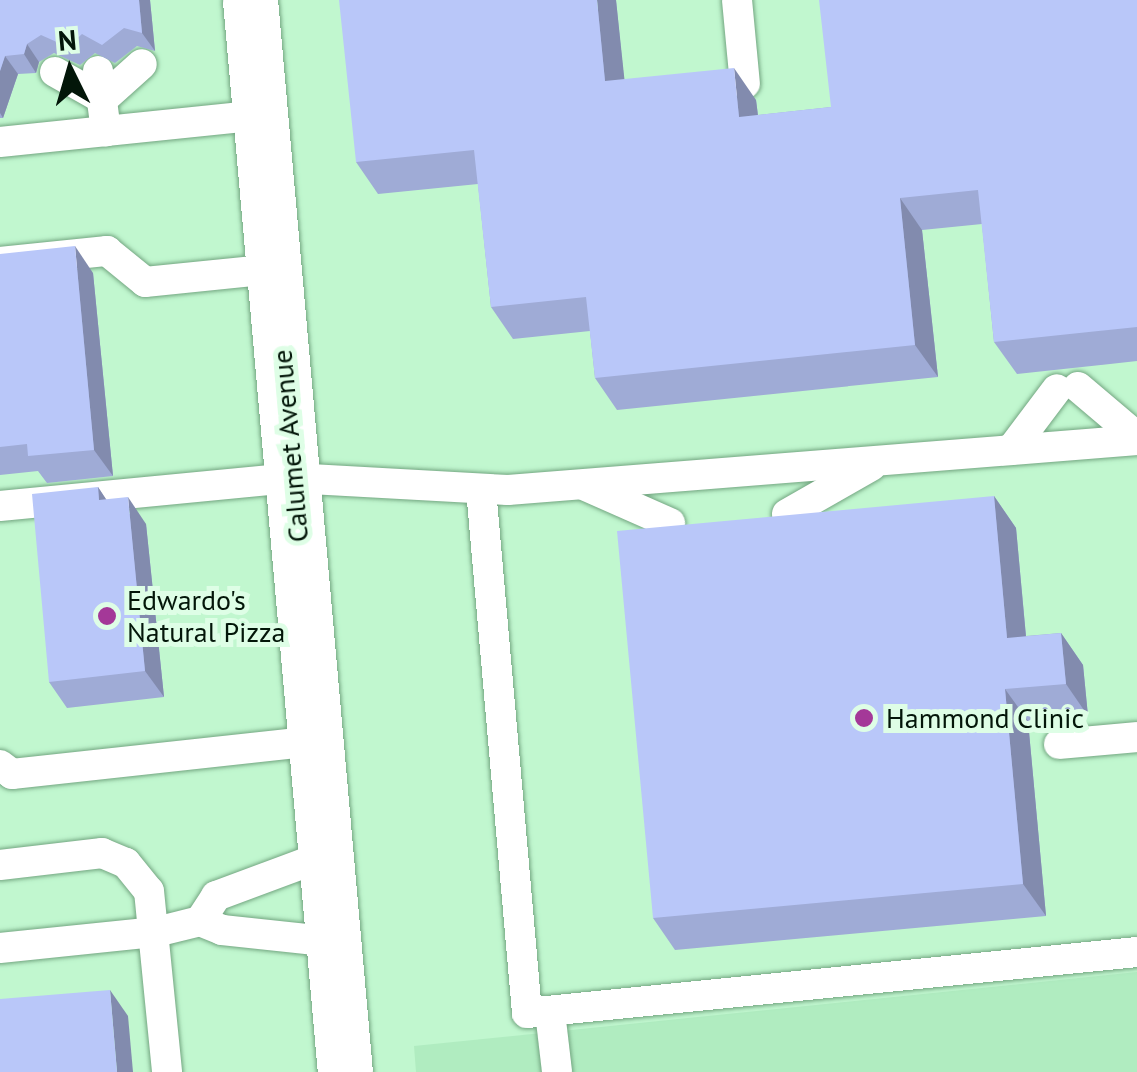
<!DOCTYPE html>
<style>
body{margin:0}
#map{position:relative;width:1137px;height:1072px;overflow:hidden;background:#c1f7cf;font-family:"PT Sans",sans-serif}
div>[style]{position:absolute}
.built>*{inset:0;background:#b0ecc0}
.roads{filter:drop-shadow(0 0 2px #73a681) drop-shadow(0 0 2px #73a681)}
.lane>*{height:30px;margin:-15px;padding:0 15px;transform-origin:15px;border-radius:15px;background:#fff}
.secondary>*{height:55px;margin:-27.5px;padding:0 27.5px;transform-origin:27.5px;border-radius:27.5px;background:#fff}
.wall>*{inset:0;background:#9fabd6}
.shaded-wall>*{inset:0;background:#828bae}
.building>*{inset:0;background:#b9c7f9}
.dots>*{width:28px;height:28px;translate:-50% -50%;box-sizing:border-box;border:5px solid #defee6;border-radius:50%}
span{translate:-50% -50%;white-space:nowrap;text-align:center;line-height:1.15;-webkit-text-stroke:10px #defee6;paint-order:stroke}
.street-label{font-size:28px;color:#031609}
.poi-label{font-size:28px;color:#031609}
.left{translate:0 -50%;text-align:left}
.north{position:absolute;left:20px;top:20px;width:100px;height:100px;-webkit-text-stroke:8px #defee6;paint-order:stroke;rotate:355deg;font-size:28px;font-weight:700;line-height:40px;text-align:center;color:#031609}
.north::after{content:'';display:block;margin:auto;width:35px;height:45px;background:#031609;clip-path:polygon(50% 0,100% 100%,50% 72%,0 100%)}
</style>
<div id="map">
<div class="built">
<div style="clip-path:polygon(1137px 972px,1137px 1072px,416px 1072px,414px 1046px)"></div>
</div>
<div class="roads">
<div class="lane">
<div style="left:737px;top:0;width:84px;rotate:84.6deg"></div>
<div style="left:98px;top:71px;width:61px;rotate:82.4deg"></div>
<div style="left:106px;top:131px;width:156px;rotate:-5.9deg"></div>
<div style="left:55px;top:72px;width:55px;rotate:29.4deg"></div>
<div style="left:103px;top:99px;width:52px;rotate:-41.9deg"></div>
<div style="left:0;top:142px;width:107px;rotate:-5.9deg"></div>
<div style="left:0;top:262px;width:108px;rotate:-5.9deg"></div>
<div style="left:107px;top:251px;width:49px;rotate:39.2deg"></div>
<div style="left:145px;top:282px;width:130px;rotate:-5.8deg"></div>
<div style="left:1078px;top:387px;width:77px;rotate:40.3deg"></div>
<div style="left:1011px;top:450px;width:76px;rotate:-53deg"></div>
<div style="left:586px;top:486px;width:92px;rotate:23.8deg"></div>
<div style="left:481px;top:489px;width:526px;rotate:84.98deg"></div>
<div style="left:527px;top:1013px;width:613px;rotate:-5.71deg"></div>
<div style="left:0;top:506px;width:293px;rotate:-5.5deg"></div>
<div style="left:292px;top:478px;width:216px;rotate:3.2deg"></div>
<div style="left:508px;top:490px;width:631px;rotate:-4.54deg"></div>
<div style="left:787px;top:514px;width:97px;rotate:-29.7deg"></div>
<div style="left:1059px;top:744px;width:78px;rotate:-5.1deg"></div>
<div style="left:0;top:765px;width:15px;rotate:37deg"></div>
<div style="left:12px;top:774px;width:306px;rotate:-6.2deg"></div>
<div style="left:0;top:865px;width:103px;rotate:-6.7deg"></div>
<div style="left:102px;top:853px;width:26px;rotate:23deg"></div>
<div style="left:126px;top:863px;width:36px;rotate:51deg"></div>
<div style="left:149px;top:891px;width:182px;rotate:84.3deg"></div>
<div style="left:200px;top:921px;width:30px;rotate:-57deg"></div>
<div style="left:216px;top:896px;width:117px;rotate:-20.4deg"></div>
<div style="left:0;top:948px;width:157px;rotate:-5.9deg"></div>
<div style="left:156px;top:932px;width:45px;rotate:-14deg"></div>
<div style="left:200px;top:921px;width:24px;rotate:22deg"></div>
<div style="left:222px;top:930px;width:113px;rotate:6.1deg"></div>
<div style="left:550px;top:1012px;width:60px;rotate:83.3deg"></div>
</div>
<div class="secondary">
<div style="left:250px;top:0;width:1076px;rotate:84.94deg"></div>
</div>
</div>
<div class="wall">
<div style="clip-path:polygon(0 0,150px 0,155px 51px,137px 46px,115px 63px,95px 53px,80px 65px,54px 53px,39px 62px,36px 73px,18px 74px,3px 118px,0 118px)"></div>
<div style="clip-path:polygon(616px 0,624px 79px,756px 100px,758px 115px,831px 107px,1137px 0,1137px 361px,1017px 374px,994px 342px,982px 224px,922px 230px,938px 377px,617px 410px,595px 378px,590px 331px,513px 339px,491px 307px,478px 184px,378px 194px,356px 162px)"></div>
<div style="clip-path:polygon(0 254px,93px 273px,113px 476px,47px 483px,38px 471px,0 475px)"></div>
<div style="clip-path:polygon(98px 487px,106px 500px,146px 524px,164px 697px,67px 708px,49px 682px)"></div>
<div style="clip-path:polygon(994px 496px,1016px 528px,1026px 636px,1061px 633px,1083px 665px,1088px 716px,1028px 721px,1046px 916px,675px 950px,653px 918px)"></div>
</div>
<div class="shaded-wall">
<div style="clip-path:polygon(139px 0,150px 0,155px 51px,142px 33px)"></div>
<div style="clip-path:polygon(597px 0,616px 0,628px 113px,605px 81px)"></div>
<div style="clip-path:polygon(27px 44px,39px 62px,36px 73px,24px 54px)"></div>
<div style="clip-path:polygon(5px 56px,18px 74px,3px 118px,0 113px,0 71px)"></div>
<div style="clip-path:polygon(734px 68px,756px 100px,762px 149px,739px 117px)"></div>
<div style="clip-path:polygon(900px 198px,922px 230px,938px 377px,915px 345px)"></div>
<div style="clip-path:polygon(75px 246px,93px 273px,113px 476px,94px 450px)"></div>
<div style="clip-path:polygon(98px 487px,116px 514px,99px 500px)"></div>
<div style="clip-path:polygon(994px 496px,1016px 528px,1029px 670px,1007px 638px)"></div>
<div style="clip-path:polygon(128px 497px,146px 524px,164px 697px,145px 671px)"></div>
<div style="clip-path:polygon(1061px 633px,1083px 665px,1088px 716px,1066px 684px)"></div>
<div style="clip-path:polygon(1005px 689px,1028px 721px,1046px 916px,1023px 884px)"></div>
<div style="clip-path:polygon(110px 990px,128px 1016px,133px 1072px,117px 1072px)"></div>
</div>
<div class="building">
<div style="clip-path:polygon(0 0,139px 0,142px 33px,124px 28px,102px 45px,82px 34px,68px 47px,41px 35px,27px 44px,24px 54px,5px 56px,0 71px)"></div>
<div style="clip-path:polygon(339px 0,597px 0,605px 81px,734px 68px,739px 117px,831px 107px,819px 0,1137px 0,1137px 327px,994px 342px,978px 190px,900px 198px,915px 345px,595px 378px,586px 297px,491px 307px,474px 150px,356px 162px)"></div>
<div style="clip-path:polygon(75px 246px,94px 450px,28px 456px,27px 444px,0 447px,0 254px)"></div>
<div style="clip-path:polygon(98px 487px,99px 500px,128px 497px,145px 671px,49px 682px,32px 494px)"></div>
<div style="clip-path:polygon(994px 496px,1007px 638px,1061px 633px,1066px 684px,1005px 689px,1023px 884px,653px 918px,617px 531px)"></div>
<div style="clip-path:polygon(110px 990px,117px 1072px,0 1072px,0 999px)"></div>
</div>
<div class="dots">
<div style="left:107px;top:616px;background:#a43898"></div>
<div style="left:864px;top:718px;background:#a43898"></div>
</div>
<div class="street-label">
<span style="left:290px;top:446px;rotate:-95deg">Calumet Avenue</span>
</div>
<div class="poi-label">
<span class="left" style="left:127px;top:616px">Edwardo's<br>Natural Pizza</span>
<span class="left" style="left:886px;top:718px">Hammond Clinic</span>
</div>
<div class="north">N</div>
</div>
